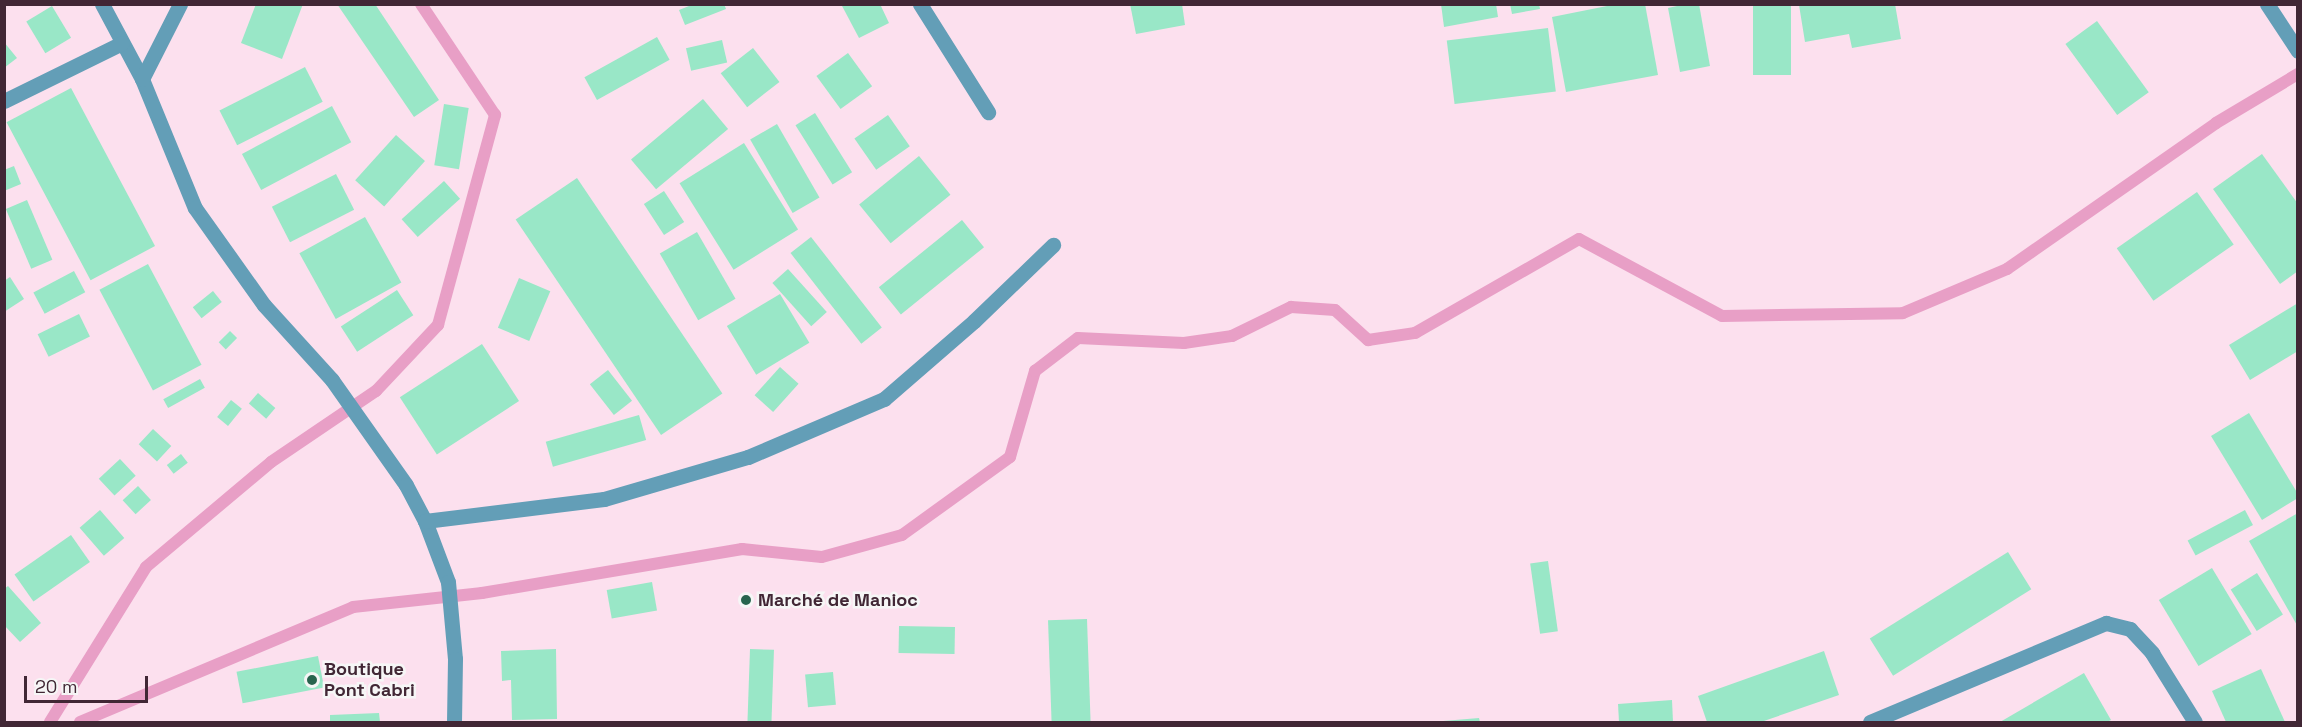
<!DOCTYPE html>
<meta charset="utf-8">
<style>
body{margin:0}
#map{position:relative;width:2302px;height:727px;overflow:hidden;background:#fce0ee;font-family:"Space Grotesk",sans-serif}
div>[style]{position:absolute}
.stream>*{height:12px;margin:-6px;padding:0 6px;transform-origin:6px;border-radius:6px;background:#e89fc6}
.building>*{inset:0;background:#99e7c7;transform-origin:0 0}
.minor>*{height:15px;margin:-7.5px;padding:0 7.5px;transform-origin:7.5px;border-radius:7.5px;background:#639eb7}
.dots>*{width:16px;height:16px;translate:-50% -50%;box-sizing:border-box;border:3px solid #f6f6f6;border-radius:50%}
span{translate:-50% -50%;white-space:nowrap;text-align:center;line-height:1.15;-webkit-text-stroke:5px #f6f6f6;paint-order:stroke}
.poi-label{font-size:18px;color:#412735;font-weight:700}
.left{translate:0 -50%;text-align:left}
.frame{position:absolute;inset:0;border:6px solid #412735;pointer-events:none}
.scale{position:absolute;left:24px;top:676px;width:124px;height:27px;box-sizing:border-box;border:3px solid #412735;border-top:0;padding-left:8px;font-size:18px;line-height:21px;white-space:nowrap;color:#412735;-webkit-text-stroke:4px #f6f6f6;paint-order:stroke}
</style>
<div id="map">
<div class="stream">
<div style="left:50px;top:722px;width:182px;rotate:-58.2deg"></div>
<div style="left:146px;top:567px;width:163px;rotate:-40deg"></div>
<div style="left:271px;top:462px;width:127px;rotate:-34.1deg"></div>
<div style="left:376px;top:391px;width:91px;rotate:-46.8deg"></div>
<div style="left:438px;top:325px;width:218px;rotate:-74.8deg"></div>
<div style="left:495px;top:115px;width:133px;rotate:-123.7deg"></div>
<div style="left:80px;top:722px;width:296px;rotate:-22.8deg"></div>
<div style="left:353px;top:607px;width:130px;rotate:-6.2deg"></div>
<div style="left:482px;top:593px;width:264px;rotate:-9.6deg"></div>
<div style="left:742px;top:549px;width:80px;rotate:5.7deg"></div>
<div style="left:822px;top:557px;width:83px;rotate:-15.4deg"></div>
<div style="left:902px;top:535px;width:133px;rotate:-35.8deg"></div>
<div style="left:1010px;top:457px;width:90px;rotate:-73.8deg"></div>
<div style="left:1035px;top:371px;width:54px;rotate:-37.5deg"></div>
<div style="left:1078px;top:338px;width:106px;rotate:2.7deg"></div>
<div style="left:1184px;top:343px;width:49px;rotate:-8.3deg"></div>
<div style="left:1232px;top:336px;width:66px;rotate:-26.2deg"></div>
<div style="left:1291px;top:307px;width:44px;rotate:3.9deg"></div>
<div style="left:1335px;top:310px;width:45px;rotate:42.3deg"></div>
<div style="left:1368px;top:340px;width:48px;rotate:-8.5deg"></div>
<div style="left:1415px;top:333px;width:189px;rotate:-29.8deg"></div>
<div style="left:1579px;top:239px;width:162px;rotate:28.3deg"></div>
<div style="left:1722px;top:316px;width:181px;rotate:-0.9deg"></div>
<div style="left:1903px;top:313px;width:113px;rotate:-22.9deg"></div>
<div style="left:2007px;top:269px;width:255px;rotate:-34.9deg"></div>
<div style="left:2216px;top:123px;width:96px;rotate:-30.9deg"></div>
</div>
<div class="building">
<div style="clip-path:polygon(256px 4px,303px 4px,282px 59px,241px 43px)"></div>
<div style="clip-path:polygon(337px 4px,375px 4px,439px 100px,414px 117px)"></div>
<div style="clip-path:polygon(694px 4px,724px 4px,726px 9px,685px 25px,679px 10px)"></div>
<div style="clip-path:polygon(841px 4px,880px 4px,889px 23px,859px 38px)"></div>
<div style="clip-path:polygon(1130px 4px,1182px 4px,1185px 25px,1136px 34px)"></div>
<div style="clip-path:polygon(1441px 4px,1496px 4px,1498px 17px,1444px 27px)"></div>
<div style="clip-path:polygon(1510px 4px,1539px 4px,1540px 9px,1512px 14px)"></div>
<div style="clip-path:polygon(1617px 4px,1645px 4px,1658px 75px,1566px 92px,1552px 17px)"></div>
<div style="clip-path:polygon(1686px 4px,1699px 4px,1710px 66px,1680px 72px,1668px 8px)"></div>
<div style="left:1753px;top:4px;width:38px;height:71px"></div>
<div style="clip-path:polygon(1879px 4px,1895px 4px,1901px 39px,1852px 48px,1849px 34px,1805px 42px,1799px 5px)"></div>
<div style="left:52px;top:6px;width:37px;height:30px;rotate:59deg"></div>
<div style="left:2097px;top:21px;width:88px;height:39px;rotate:54deg"></div>
<div style="left:1548px;top:28px;width:64px;height:102px;rotate:83deg"></div>
<div style="left:657px;top:37px;width:26px;height:83px;rotate:61deg"></div>
<div style="left:722px;top:40px;width:23px;height:37px;rotate:77deg"></div>
<div style="clip-path:polygon(4px 42px,17px 58px,4px 68px)"></div>
<div style="left:753px;top:48px;width:43px;height:41px;rotate:52deg"></div>
<div style="left:848px;top:53px;width:41px;height:39px;rotate:54deg"></div>
<div style="left:305px;top:67px;width:39px;height:96px;rotate:63deg"></div>
<div style="left:71px;top:88px;width:179px;height:73px;rotate:62deg"></div>
<div style="left:703px;top:99px;width:39px;height:94px;rotate:50deg"></div>
<div style="left:444px;top:104px;width:25px;height:62px;rotate:9deg"></div>
<div style="left:332px;top:106px;width:41px;height:102px;rotate:62deg"></div>
<div style="left:815px;top:113px;width:70px;height:23px;rotate:58deg"></div>
<div style="left:888px;top:115px;width:38px;height:41px;rotate:55deg"></div>
<div style="left:777px;top:124px;width:85px;height:31px;rotate:60deg"></div>
<div style="left:396px;top:135px;width:39px;height:61px;rotate:42deg"></div>
<div style="left:744px;top:143px;width:102px;height:76px;rotate:58deg"></div>
<div style="clip-path:polygon(2262px 154px,2298px 204px,2298px 271px,2280px 284px,2213px 189px)"></div>
<div style="left:919px;top:156px;width:50px;height:77px;rotate:51deg"></div>
<div style="clip-path:polygon(14px 166px,21px 184px,4px 191px,4px 170px)"></div>
<div style="left:336px;top:174px;width:40px;height:72px;rotate:63deg"></div>
<div style="left:577px;top:178px;width:260px;height:74px;rotate:56deg"></div>
<div style="left:444px;top:181px;width:24px;height:57px;rotate:48deg"></div>
<div style="left:664px;top:191px;width:37px;height:24px;rotate:57deg"></div>
<div style="left:2197px;top:192px;width:64px;height:98px;rotate:55deg"></div>
<div style="left:27px;top:200px;width:65px;height:23px;rotate:67deg"></div>
<div style="left:365px;top:217px;width:75px;height:75px;rotate:61deg"></div>
<div style="left:962px;top:220px;width:35px;height:107px;rotate:51deg"></div>
<div style="left:697px;top:232px;width:77px;height:43px;rotate:60deg"></div>
<div style="left:811px;top:237px;width:115px;height:26px;rotate:52deg"></div>
<div style="left:148px;top:264px;width:114px;height:55px;rotate:62deg"></div>
<div style="left:788px;top:269px;width:58px;height:21px;rotate:48deg"></div>
<div style="left:74px;top:271px;width:24px;height:46px;rotate:62deg"></div>
<div style="clip-path:polygon(10px 277px,24px 299px,4px 312px,4px 281px)"></div>
<div style="left:519px;top:278px;width:34px;height:54px;rotate:23deg"></div>
<div style="left:397px;top:290px;width:30px;height:67px;rotate:57deg"></div>
<div style="left:213px;top:291px;width:14px;height:26px;rotate:51deg"></div>
<div style="left:780px;top:294px;width:57px;height:62px;rotate:59deg"></div>
<div style="clip-path:polygon(2298px 303px,2298px 351px,2250px 380px,2229px 345px)"></div>
<div style="left:79px;top:314px;width:25px;height:46px;rotate:64deg"></div>
<div style="left:230px;top:331px;width:10px;height:16px;rotate:45deg"></div>
<div style="left:482px;top:344px;width:68px;height:98px;rotate:57deg"></div>
<div style="left:780px;top:367px;width:25px;height:38px;rotate:42deg"></div>
<div style="left:608px;top:370px;width:39px;height:23px;rotate:52deg"></div>
<div style="left:200px;top:379px;width:10px;height:42px;rotate:61deg"></div>
<div style="left:258px;top:393px;width:23px;height:14px;rotate:41deg"></div>
<div style="left:231px;top:400px;width:14px;height:22px;rotate:39deg"></div>
<div style="clip-path:polygon(2249px 413px,2298px 494px,2298px 498px,2262px 520px,2211px 436px)"></div>
<div style="left:639px;top:415px;width:26px;height:97px;rotate:74deg"></div>
<div style="left:153px;top:429px;width:25px;height:21px;rotate:43deg"></div>
<div style="left:181px;top:454px;width:11px;height:18px;rotate:52deg"></div>
<div style="left:120px;top:459px;width:23px;height:29px;rotate:47deg"></div>
<div style="left:138px;top:486px;width:19px;height:21px;rotate:47deg"></div>
<div style="left:100px;top:510px;width:37px;height:27px;rotate:49deg"></div>
<div style="left:2245px;top:510px;width:17px;height:65px;rotate:62deg"></div>
<div style="clip-path:polygon(2298px 513px,2298px 627px,2249px 541px)"></div>
<div style="left:71px;top:535px;width:33px;height:69px;rotate:55deg"></div>
<div style="left:2008px;top:552px;width:44px;height:163px;rotate:58deg"></div>
<div style="left:1548px;top:561px;width:71px;height:18px;rotate:82deg"></div>
<div style="left:2212px;top:568px;width:77px;height:62px;rotate:59deg"></div>
<div style="left:2257px;top:573px;width:49px;height:31px;rotate:58deg"></div>
<div style="left:652px;top:582px;width:29px;height:46px;rotate:80deg"></div>
<div style="clip-path:polygon(8px 586px,41px 623px,20px 642px,4px 625px,4px 589px)"></div>
<div style="left:1087px;top:619px;width:103px;height:39px;rotate:88deg"></div>
<div style="left:899px;top:626px;width:56px;height:27px;rotate:1deg"></div>
<div style="clip-path:polygon(556px 649px,557px 719px,512px 720px,511px 680px,502px 681px,501px 651px)"></div>
<div style="left:750px;top:649px;width:24px;height:73px;rotate:2deg"></div>
<div style="clip-path:polygon(1824px 651px,1839px 695px,1761px 722px,1707px 722px,1698px 696px)"></div>
<div style="left:318px;top:656px;width:32px;height:83px;rotate:79deg"></div>
<div style="clip-path:polygon(2261px 669px,2285px 722px,2226px 722px,2212px 691px)"></div>
<div style="left:833px;top:672px;width:33px;height:28px;rotate:85deg"></div>
<div style="clip-path:polygon(2084px 673px,2111px 720px,2107px 722px,2000px 722px)"></div>
<div style="clip-path:polygon(1672px 700px,1673px 722px,1619px 722px,1618px 704px)"></div>
<div style="clip-path:polygon(379px 713px,380px 722px,330px 722px,330px 715px)"></div>
<div style="clip-path:polygon(1479px 718px,1480px 722px,1443px 722px,1443px 721px)"></div>
</div>
<div class="minor">
<div style="left:102px;top:4px;width:85px;rotate:61.9deg"></div>
<div style="left:142px;top:79px;width:139px;rotate:67.7deg"></div>
<div style="left:195px;top:208px;width:119px;rotate:54.6deg"></div>
<div style="left:264px;top:305px;width:101px;rotate:47.8deg"></div>
<div style="left:332px;top:380px;width:128px;rotate:54.8deg"></div>
<div style="left:406px;top:485px;width:41px;rotate:62.2deg"></div>
<div style="left:425px;top:521px;width:65px;rotate:69.3deg"></div>
<div style="left:448px;top:582px;width:77px;rotate:84.8deg"></div>
<div style="left:455px;top:659px;width:63px;rotate:90.9deg"></div>
<div style="left:920px;top:4px;width:128px;rotate:57.8deg"></div>
<div style="left:2267px;top:4px;width:56px;rotate:56.6deg"></div>
<div style="left:142px;top:79px;width:84px;rotate:-63.1deg"></div>
<div style="left:4px;top:101px;width:131px;rotate:-26.2deg"></div>
<div style="left:425px;top:521px;width:180px;rotate:-7deg"></div>
<div style="left:604px;top:499px;width:150px;rotate:-16.3deg"></div>
<div style="left:748px;top:457px;width:148px;rotate:-23.1deg"></div>
<div style="left:884px;top:399px;width:119px;rotate:-40.9deg"></div>
<div style="left:974px;top:321px;width:110px;rotate:-43.9deg"></div>
<div style="left:1870px;top:722px;width:256px;rotate:-22.8deg"></div>
<div style="left:2106px;top:623px;width:25px;rotate:14deg"></div>
<div style="left:2130px;top:629px;width:33px;rotate:47deg"></div>
<div style="left:2152px;top:653px;width:81px;rotate:58.1deg"></div>
</div>
<div class="dots">
<div style="left:746px;top:600px;background:#28644e"></div>
<div style="left:312px;top:680px;background:#28644e"></div>
</div>
<div class="poi-label">
<span class="left" style="left:758px;top:600px">Marché de Manioc</span>
<span class="left" style="left:324px;top:680px">Boutique<br>Pont Cabri</span>
</div>
<div class="frame"></div>
<div class="scale">20 m</div>
</div>
